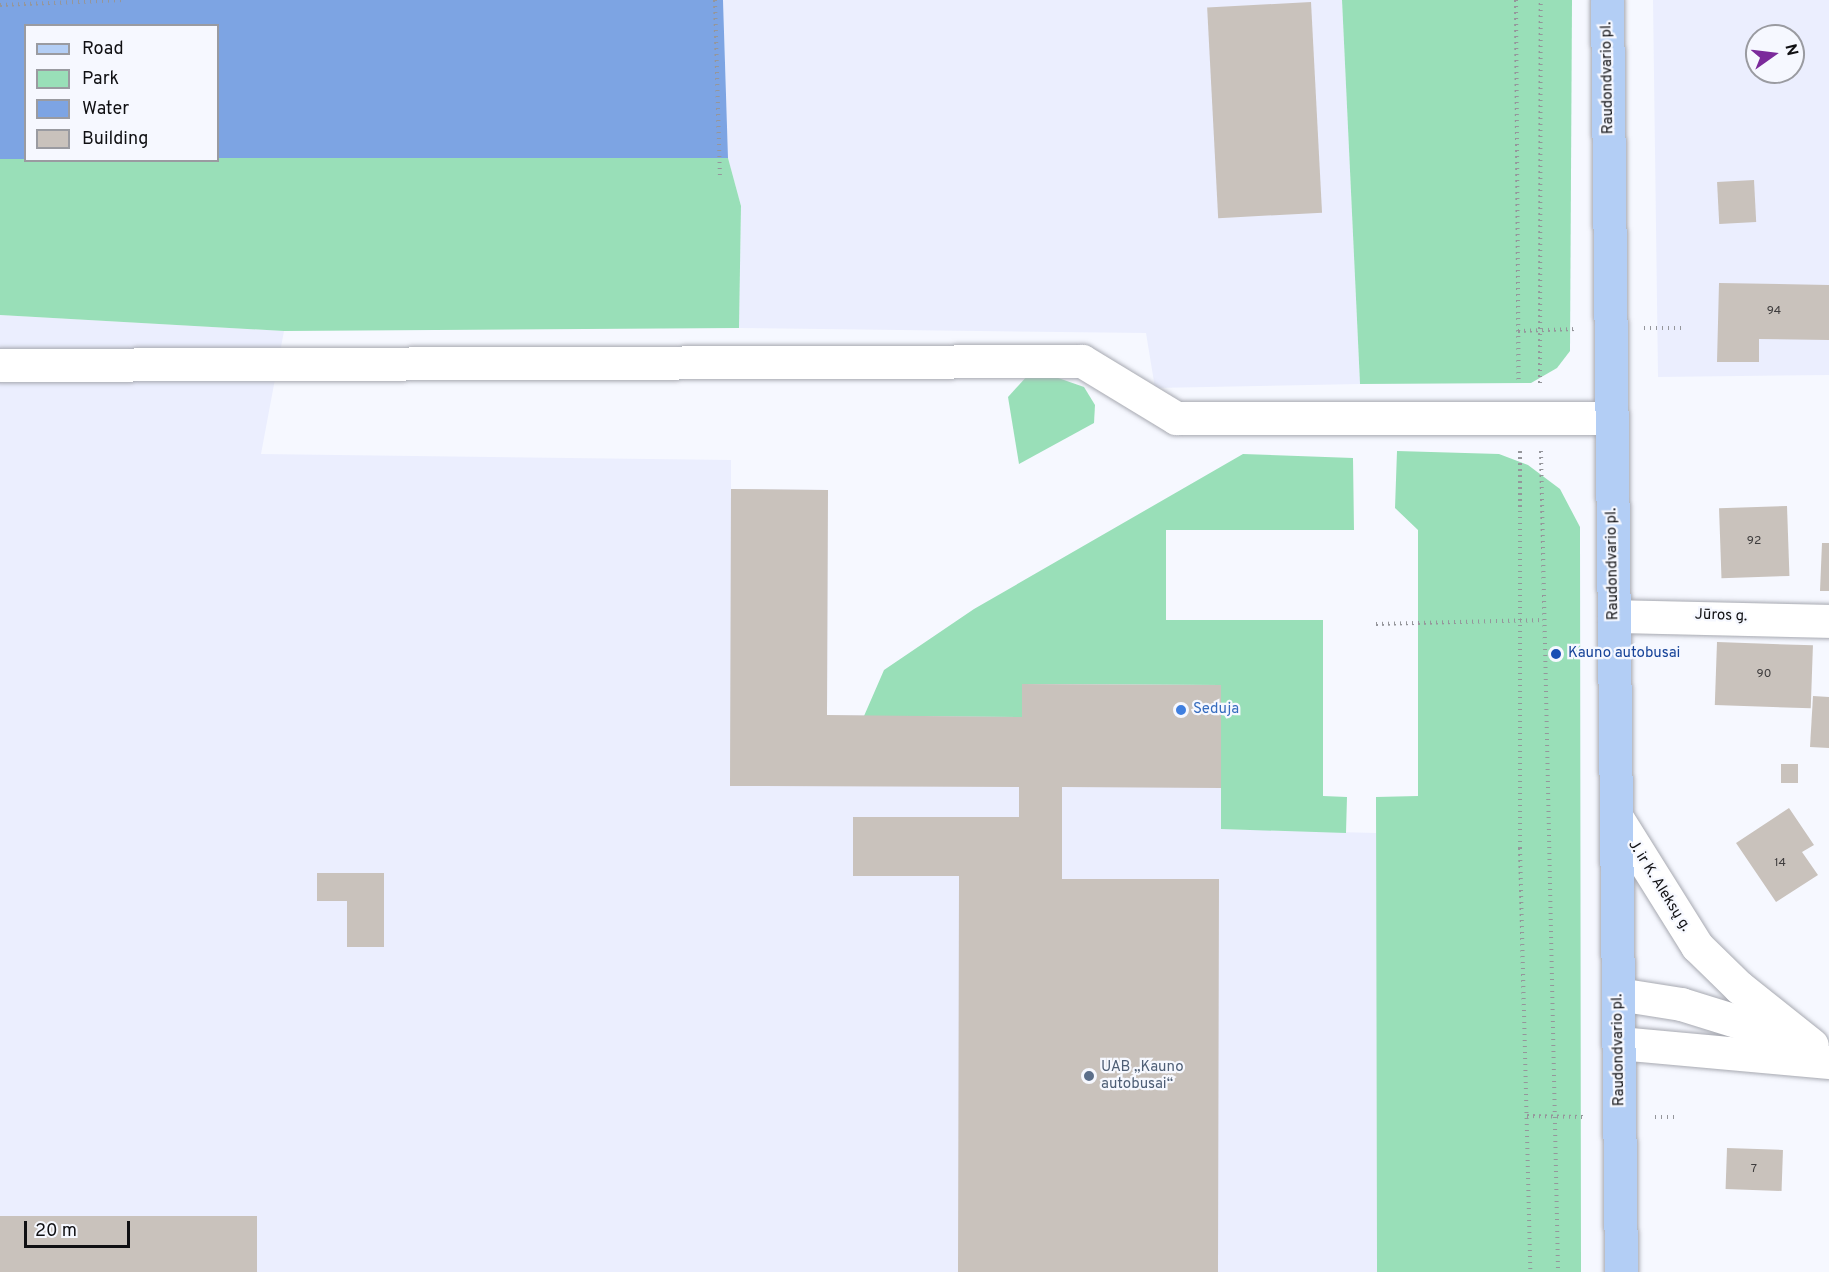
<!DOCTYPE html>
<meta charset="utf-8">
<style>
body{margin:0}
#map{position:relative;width:1829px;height:1272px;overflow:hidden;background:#f6f8ff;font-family:Overpass,sans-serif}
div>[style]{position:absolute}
.built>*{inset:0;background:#ebeefe}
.green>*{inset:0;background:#99dfb8}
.water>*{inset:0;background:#7da4e3}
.building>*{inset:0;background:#c9c2bc;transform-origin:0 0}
.path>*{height:4px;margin-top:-2px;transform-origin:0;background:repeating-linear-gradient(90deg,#95969b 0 1.5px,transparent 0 6px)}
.roads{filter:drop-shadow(0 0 2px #a7a9b1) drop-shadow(0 0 2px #a7a9b1)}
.minor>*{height:33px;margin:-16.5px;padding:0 16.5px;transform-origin:16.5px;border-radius:16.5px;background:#fff}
.major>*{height:33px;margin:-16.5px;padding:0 16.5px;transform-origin:16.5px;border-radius:16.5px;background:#b3cef5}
.dots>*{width:16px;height:16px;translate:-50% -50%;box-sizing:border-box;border:3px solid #f6f8ff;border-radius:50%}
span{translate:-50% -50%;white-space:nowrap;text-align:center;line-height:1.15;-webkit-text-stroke:4.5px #f6f8ff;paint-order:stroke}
.number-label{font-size:12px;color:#3e3c3d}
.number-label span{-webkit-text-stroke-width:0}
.street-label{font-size:15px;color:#101013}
.transit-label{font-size:15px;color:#164399}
.left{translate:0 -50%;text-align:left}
.shop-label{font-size:15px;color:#366cbe}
.service-label{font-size:15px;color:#4e5e75}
.legend{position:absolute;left:24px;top:24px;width:195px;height:138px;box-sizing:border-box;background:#f6f8ff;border:2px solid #9a9ba1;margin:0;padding:8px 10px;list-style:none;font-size:18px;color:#101013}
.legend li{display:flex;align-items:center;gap:12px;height:30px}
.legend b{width:30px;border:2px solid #9a9ba1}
.north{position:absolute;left:1745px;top:24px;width:60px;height:60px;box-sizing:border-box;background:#f6f8ff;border:2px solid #9a9ba1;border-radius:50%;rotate:76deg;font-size:16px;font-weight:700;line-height:24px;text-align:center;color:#101013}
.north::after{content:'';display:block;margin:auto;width:21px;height:27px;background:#7b2a9b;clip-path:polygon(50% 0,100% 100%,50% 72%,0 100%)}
.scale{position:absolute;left:24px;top:1221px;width:106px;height:27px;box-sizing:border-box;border:3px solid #101013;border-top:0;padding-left:8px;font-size:18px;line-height:21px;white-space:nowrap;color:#101013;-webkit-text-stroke:4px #f6f8ff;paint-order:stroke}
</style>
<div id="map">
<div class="built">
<div style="clip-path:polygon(723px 0,1342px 0,1360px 384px,1155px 388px,1146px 333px,739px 328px,741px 206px,728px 158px)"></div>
<div style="clip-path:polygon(evenodd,1653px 0,1829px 0,1829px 375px,1658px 377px,1653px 0,1757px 36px,1793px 36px,1793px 72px,1757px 72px,1757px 36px)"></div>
<div style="clip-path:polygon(0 315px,284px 331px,261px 454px,731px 460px,731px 489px,828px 490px,827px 715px,1022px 716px,1022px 684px,1221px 685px,1221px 829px,1376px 833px,1377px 1272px,0 1272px)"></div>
</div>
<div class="green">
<div style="clip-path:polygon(1342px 0,1572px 0,1570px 351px,1557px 368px,1531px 383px,1360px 384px)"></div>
<div style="clip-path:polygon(619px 155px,728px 158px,741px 206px,739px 328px,284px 331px,0 315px,0 159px)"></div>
<div style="clip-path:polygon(1044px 373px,1084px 387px,1095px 405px,1094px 423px,1019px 464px,1008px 397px,1028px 375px)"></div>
<div style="clip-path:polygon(1397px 451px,1499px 454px,1528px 465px,1560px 489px,1580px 527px,1581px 1272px,1377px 1272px,1376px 797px,1418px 796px,1418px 530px,1395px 508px)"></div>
<div style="clip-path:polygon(1243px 454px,1353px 458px,1354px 530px,1166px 530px,1166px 620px,1323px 620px,1323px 796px,1347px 797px,1346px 833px,1221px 829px,1221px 685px,1022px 684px,1022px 717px,864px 716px,884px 670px,974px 609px)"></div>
</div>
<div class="water">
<div style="clip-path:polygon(0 0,723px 0,728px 158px,218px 158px,218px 26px,26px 26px,25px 159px,0 159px)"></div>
</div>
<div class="building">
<div style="left:1311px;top:2px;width:211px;height:104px;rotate:87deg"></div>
<div style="left:1754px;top:180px;width:42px;height:37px;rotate:87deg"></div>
<div style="clip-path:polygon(1719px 283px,1829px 285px,1829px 340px,1759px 339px,1759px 362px,1717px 362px)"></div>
<div style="clip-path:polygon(731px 489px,828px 490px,827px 715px,1022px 717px,1022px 684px,1221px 685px,1221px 788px,1062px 787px,1062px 879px,1219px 879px,1218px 1272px,958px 1272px,959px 876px,853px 876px,853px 817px,1019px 817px,1019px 787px,730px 786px)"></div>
<div style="left:1787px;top:506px;width:70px;height:68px;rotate:88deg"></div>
<div style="clip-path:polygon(1822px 543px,1829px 543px,1829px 591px,1820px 591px)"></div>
<div style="left:1717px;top:642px;width:96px;height:63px;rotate:2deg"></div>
<div style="clip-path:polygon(1813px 696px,1829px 697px,1829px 748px,1810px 747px)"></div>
<div style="left:1781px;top:764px;width:17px;height:19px"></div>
<div style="clip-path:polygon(1789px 808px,1814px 845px,1802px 852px,1818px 875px,1776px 902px,1736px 843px)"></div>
<div style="clip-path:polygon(317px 873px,384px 873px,384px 947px,347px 947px,347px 901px,317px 901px)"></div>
<div style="left:1727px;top:1148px;width:56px;height:41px;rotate:2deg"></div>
<div style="left:0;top:1216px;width:257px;height:56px"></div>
</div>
<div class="path">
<div style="left:715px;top:0;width:178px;rotate:88.4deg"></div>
<div style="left:1516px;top:0;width:383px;rotate:89.6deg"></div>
<div style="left:0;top:5px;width:125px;rotate:-2.3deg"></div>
<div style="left:1644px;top:328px;width:38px"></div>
<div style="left:1518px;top:331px;width:58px;rotate:-2deg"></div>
<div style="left:1540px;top:383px;width:383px;rotate:-89.9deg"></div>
<div style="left:1520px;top:451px;width:397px;rotate:90deg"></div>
<div style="left:1520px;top:848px;width:424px;rotate:88.6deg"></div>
<div style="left:1541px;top:451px;width:821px;rotate:88.81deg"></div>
<div style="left:1376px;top:624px;width:167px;rotate:-1.4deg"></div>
<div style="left:1527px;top:1116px;width:57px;rotate:1deg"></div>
<div style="left:1655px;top:1117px;width:20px"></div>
</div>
<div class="roads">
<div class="minor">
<div style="left:0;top:365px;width:1082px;rotate:-0.21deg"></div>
<div style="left:1082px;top:361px;width:110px;rotate:31.2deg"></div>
<div style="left:1176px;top:418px;width:436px"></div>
<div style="left:1614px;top:616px;width:215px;rotate:1.3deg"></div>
<div style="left:1617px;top:818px;width:151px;rotate:58deg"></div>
<div style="left:1697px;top:946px;width:59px;rotate:44.3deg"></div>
<div style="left:1739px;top:987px;width:93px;rotate:38.5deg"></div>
<div style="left:1618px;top:994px;width:64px;rotate:9deg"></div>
<div style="left:1681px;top:1004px;width:118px;rotate:17.2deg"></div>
<div style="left:1619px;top:1043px;width:211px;rotate:5.2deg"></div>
</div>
<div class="major">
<div style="left:1607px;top:0;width:1272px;rotate:89.37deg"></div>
</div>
</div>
<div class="dots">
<div style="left:1556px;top:654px;background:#1a4fb4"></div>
<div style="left:1181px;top:710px;background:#3f7fe0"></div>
<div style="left:1089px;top:1076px;background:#5c6f8a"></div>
</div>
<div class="number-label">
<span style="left:1774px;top:312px">94</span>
<span style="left:1754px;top:542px">92</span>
<span style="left:1764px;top:675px">90</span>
<span style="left:1780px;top:864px">14</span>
<span style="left:1754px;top:1170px">7</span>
</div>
<div class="street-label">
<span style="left:1608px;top:78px;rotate:-91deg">Raudondvario pl.</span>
<span style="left:1613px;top:564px;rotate:-91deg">Raudondvario pl.</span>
<span style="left:1721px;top:616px;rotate:2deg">Jūros g.</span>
<span style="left:1659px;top:886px;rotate:58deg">J. ir K. Aleksų g.</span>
<span style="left:1619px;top:1050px;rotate:-91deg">Raudondvario pl.</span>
</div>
<div class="transit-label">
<span class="left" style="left:1568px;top:654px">Kauno autobusai</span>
</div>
<div class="shop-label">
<span class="left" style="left:1193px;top:710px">Seduja</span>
</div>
<div class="service-label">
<span class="left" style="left:1101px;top:1076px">UAB „Kauno<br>autobusai“</span>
</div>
<ul class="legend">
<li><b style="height:8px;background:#b3cef5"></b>Road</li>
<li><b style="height:16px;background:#99dfb8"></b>Park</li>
<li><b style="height:16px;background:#7da4e3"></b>Water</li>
<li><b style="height:16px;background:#c9c2bc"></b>Building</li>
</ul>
<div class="north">N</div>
<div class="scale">20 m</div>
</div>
